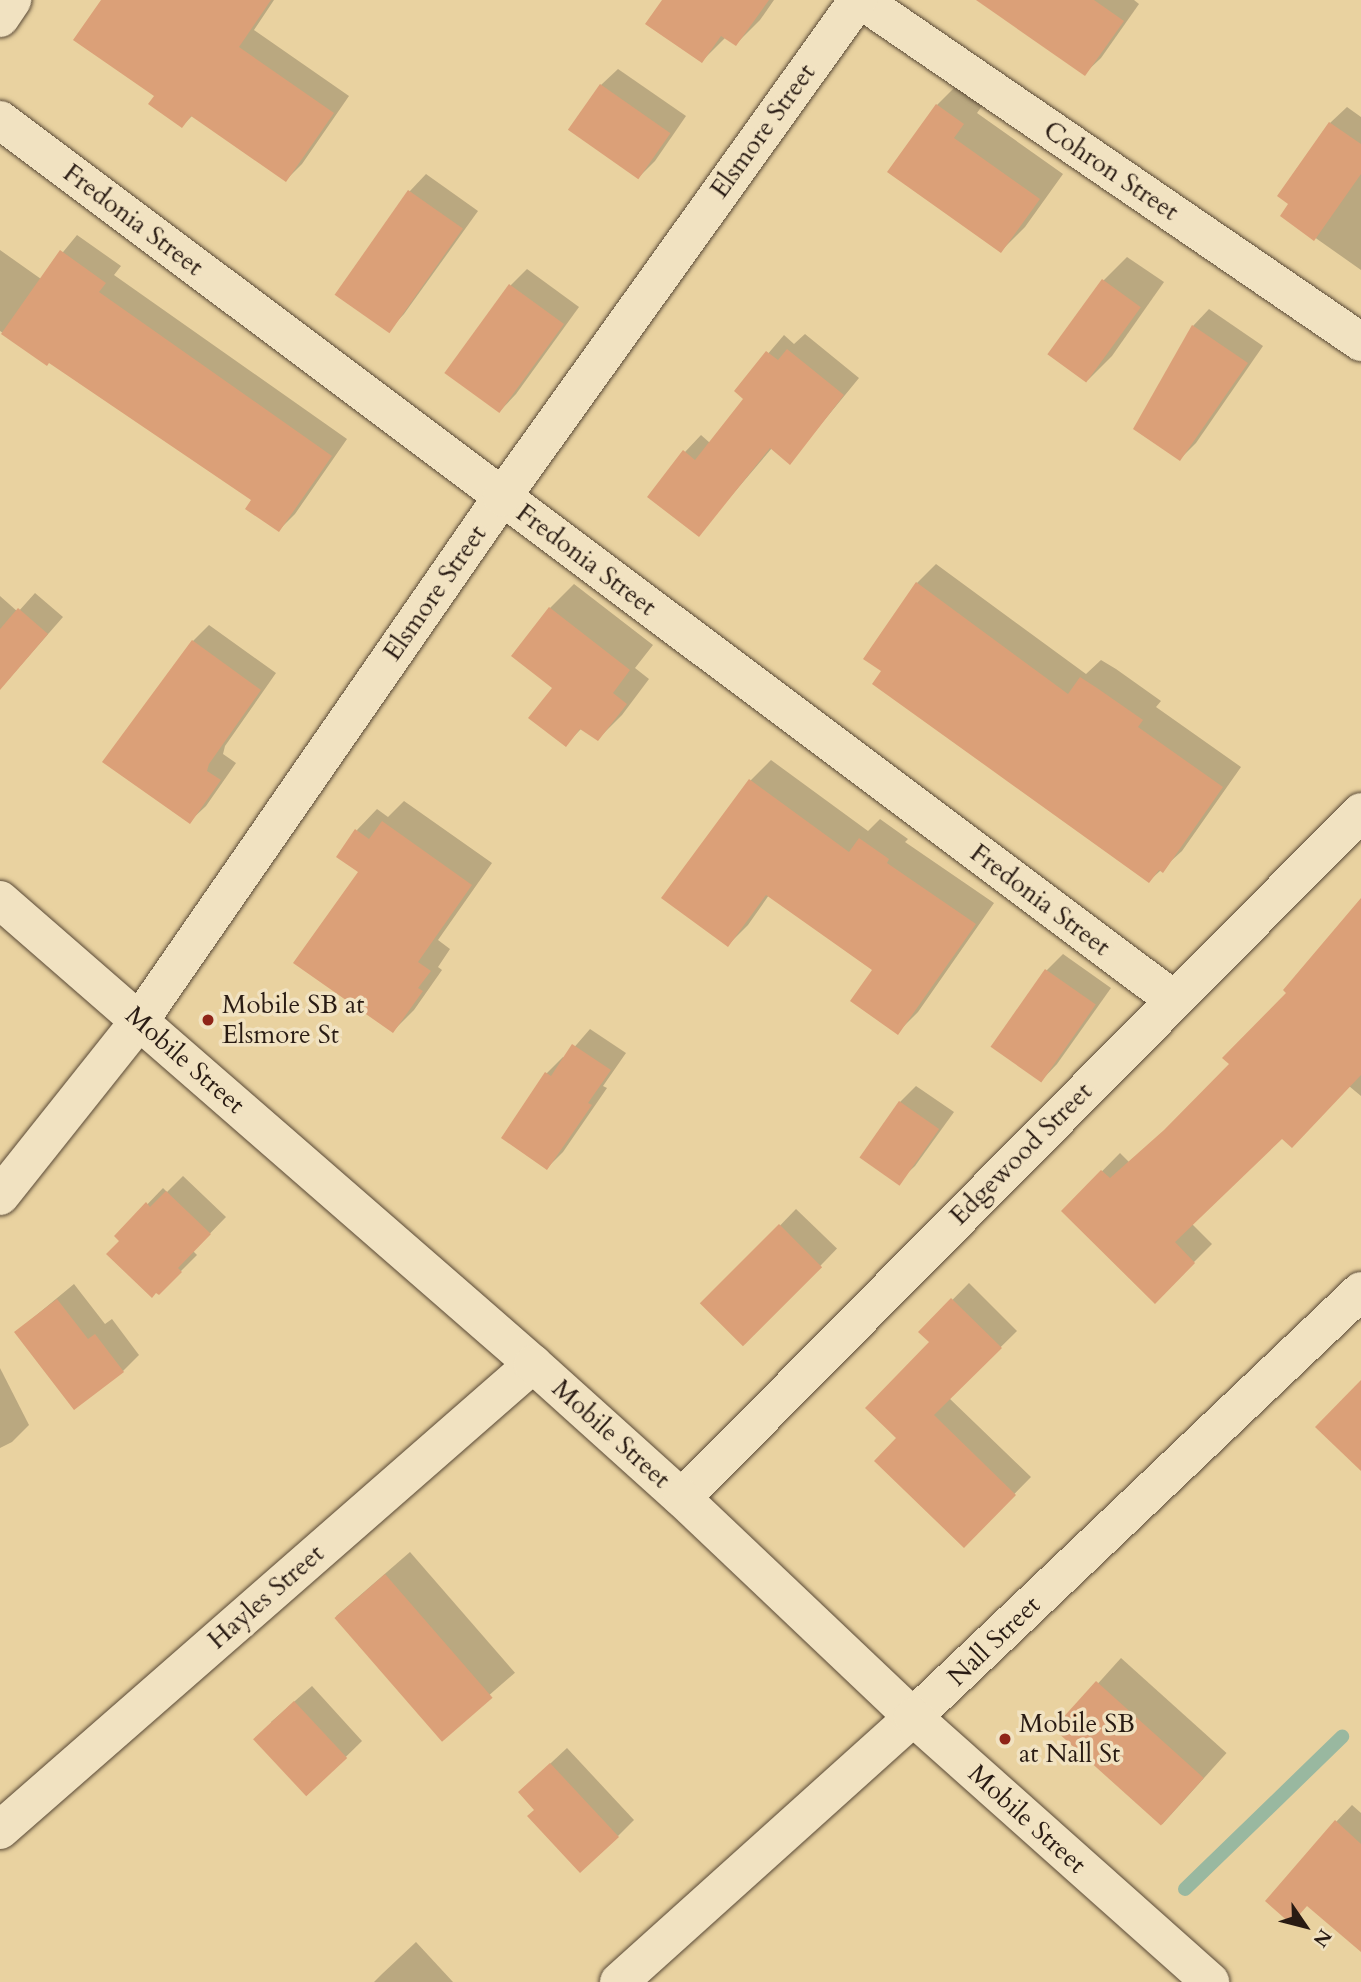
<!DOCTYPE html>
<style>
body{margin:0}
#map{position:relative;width:1361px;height:1982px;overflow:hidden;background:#e9d2a0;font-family:Cardo,serif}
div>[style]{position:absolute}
.shadow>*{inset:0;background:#0003;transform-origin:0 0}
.stream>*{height:14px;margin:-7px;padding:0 7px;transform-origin:7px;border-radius:7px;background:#99b8a0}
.building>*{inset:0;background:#dba078;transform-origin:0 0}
.roads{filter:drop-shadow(0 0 2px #594936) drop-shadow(0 0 2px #594936)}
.street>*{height:38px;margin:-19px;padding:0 19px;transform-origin:19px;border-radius:19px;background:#f1e2c1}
.secondary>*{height:38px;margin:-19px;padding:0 19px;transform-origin:19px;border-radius:19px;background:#f1e2c1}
.dots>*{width:19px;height:19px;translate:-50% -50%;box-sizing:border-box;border:4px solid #f1e2c1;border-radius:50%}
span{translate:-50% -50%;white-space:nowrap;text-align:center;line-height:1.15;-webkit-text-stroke:7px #f1e2c1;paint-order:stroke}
.street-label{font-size:26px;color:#291b13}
.poi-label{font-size:26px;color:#291b13}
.left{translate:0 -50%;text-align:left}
.north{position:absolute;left:1270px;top:1891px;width:70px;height:70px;-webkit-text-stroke:5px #f1e2c1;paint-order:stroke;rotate:125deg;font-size:19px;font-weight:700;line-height:28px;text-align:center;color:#291b13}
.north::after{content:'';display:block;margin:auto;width:24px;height:32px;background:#291b13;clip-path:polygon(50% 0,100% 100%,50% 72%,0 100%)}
</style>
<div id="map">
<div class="shadow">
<div style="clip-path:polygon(103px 0,274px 0,254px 30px,349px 96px,302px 164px,286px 180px,193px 115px,182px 126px,156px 96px)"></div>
<div style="clip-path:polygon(664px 0,774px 0,760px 20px,736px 44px,726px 37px,702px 61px)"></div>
<div style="clip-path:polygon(991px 0,1134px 0,1139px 4px,1101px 58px,1084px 74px)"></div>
<div style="clip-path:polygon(618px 69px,686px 116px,655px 161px,639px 177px,601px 85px)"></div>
<div style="clip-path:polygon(961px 81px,987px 99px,977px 113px,1063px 174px,1025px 227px,1001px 251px,937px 105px)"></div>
<div style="clip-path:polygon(1347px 107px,1361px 117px,1361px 270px,1283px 215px,1291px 204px,1279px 196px,1330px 123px)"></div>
<div style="clip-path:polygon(426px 174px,478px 211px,404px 314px,388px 331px,336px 295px,410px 191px)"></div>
<div style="clip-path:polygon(77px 235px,121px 266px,114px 275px,347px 439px,295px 514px,279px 530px,253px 500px,49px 361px,46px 364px,0 331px,0 250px,41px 279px)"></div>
<div style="clip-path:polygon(1127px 257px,1164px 282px,1112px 356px,1088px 380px,1103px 281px)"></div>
<div style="clip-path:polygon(527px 269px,579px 307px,516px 394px,500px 411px,511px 285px)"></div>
<div style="clip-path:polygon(1209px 309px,1263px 346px,1196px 443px,1180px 459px,1136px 429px,1193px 326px)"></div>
<div style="clip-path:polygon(805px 334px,859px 378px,790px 462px,772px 448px,698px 535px,685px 452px,701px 435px,710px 443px,746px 399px,736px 391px,784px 335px,794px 344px)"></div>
<div style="clip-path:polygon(936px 564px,1086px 674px,1101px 660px,1116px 669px,1161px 701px,1156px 707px,1241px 767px,1182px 851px,1149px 881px,884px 671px,917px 583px)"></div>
<div style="clip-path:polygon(574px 584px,653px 645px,635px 668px,649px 679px,622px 715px,598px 739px,582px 728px,565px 745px,555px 688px,513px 656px,550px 608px)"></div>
<div style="clip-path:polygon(35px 593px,63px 617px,0 689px,0 596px,18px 612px)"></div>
<div style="clip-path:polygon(209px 625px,276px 673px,225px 746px,223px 754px,236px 763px,206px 806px,189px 822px,193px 641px)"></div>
<div style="clip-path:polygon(771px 760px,868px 831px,880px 819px,908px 839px,905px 842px,994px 903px,918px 1012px,898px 1032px,874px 970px,769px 895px,748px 925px,728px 945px,663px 897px,751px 780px)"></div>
<div style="clip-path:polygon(404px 801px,492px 863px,438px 940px,450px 949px,438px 967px,442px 970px,414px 1010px,393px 1031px,357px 830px,377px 809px,388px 817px)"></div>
<div style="clip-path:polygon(1361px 902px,1361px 1096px,1349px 1086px,1282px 1136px,1192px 1224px,1212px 1244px,1155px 1301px,1063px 1211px,1120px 1153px,1129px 1162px,1183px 1114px,1232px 1064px)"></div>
<div style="clip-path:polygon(1063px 954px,1111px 988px,1057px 1064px,1041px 1081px,992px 1046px,1047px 970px)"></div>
<div style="clip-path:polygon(590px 1029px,626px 1053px,603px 1086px,607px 1088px,563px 1152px,547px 1168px,503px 1137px,547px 1073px,563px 1057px,565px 1058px)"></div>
<div style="clip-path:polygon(916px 1086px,954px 1112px,915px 1166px,898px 1182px,900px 1102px)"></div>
<div style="clip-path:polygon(183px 1176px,226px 1217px,193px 1251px,197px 1255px,159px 1293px,117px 1236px,163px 1188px,167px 1192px)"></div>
<div style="left:796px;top:1209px;width:57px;height:133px;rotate:44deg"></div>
<div style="clip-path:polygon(969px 1283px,1017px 1331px,949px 1398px,1031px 1477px,964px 1545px,899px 1438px,932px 1342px,921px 1332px)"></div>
<div style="clip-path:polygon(74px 1284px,105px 1324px,112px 1319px,139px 1355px,123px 1371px,16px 1332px)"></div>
<div style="clip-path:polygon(0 1368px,29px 1425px,12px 1442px,0 1448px)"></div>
<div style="left:410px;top:1552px;width:160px;height:98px;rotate:49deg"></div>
<div style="left:1121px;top:1658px;width:142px;height:96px;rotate:42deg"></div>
<div style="clip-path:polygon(312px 1686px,362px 1741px,307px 1795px,271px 1722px)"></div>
<div style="clip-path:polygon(567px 1748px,634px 1820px,618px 1836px,536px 1810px,537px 1776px)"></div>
<div style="clip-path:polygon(1352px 1805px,1361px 1813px,1361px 1926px,1336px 1822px)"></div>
<div style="clip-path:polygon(416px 1942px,453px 1982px,374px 1982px,382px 1974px)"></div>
</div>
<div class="stream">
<div style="left:1185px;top:1889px;width:219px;rotate:-44.1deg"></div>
</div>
<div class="building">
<div style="clip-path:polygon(101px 0,271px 0,239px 47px,334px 113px,286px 182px,191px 116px,182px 128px,148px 104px,154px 96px,73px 40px)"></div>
<div style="clip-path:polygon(662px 0,769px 0,736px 46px,721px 36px,702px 63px,645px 24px)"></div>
<div style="clip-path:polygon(976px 0,1094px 0,1124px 21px,1085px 76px)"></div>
<div style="left:600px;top:84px;width:86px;height:56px;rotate:35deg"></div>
<div style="clip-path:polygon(936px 104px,964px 124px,954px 138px,1040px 199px,1001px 253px,887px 172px)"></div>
<div style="clip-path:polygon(1329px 122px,1361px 144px,1361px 174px,1314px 241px,1280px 216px,1288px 204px,1277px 196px)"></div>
<div style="left:408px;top:190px;width:67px;height:128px;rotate:35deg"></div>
<div style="clip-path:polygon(60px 250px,106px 283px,99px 292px,332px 456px,279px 532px,245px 509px,251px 500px,49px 363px,47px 366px,1px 334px)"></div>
<div style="left:1102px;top:279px;width:48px;height:93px;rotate:36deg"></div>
<div style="left:509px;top:284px;width:68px;height:110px;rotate:36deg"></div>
<div style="clip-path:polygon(1192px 325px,1248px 363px,1180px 461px,1133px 429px)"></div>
<div style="clip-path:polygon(787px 349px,844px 395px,790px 465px,770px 448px,699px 537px,647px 497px,683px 450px,695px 460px,743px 399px,734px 391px,766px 351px,778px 360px)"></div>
<div style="clip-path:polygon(916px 582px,1068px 694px,1080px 677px,1097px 688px,1143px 720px,1138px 727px,1223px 787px,1163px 873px,1159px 870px,1149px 883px,872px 684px,881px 671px,863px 659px)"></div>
<div style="clip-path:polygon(549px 607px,630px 670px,613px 693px,627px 704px,598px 741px,580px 729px,566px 747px,528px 718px,552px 688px,511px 656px)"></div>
<div style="clip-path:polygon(18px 608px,48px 634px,0 690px,0 629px)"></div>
<div style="clip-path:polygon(192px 640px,261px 690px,209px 764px,207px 771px,221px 780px,190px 824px,102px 762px)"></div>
<div style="clip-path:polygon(749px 779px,849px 852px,859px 838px,889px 859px,887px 863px,976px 924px,898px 1035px,850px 1001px,872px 970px,766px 895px,728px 947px,661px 898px)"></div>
<div style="clip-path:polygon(382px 821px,472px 885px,418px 962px,431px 971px,418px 988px,423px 991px,393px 1033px,293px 963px,358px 872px,336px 857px,355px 829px,369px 839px)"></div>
<div style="clip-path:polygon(1361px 898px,1361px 1075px,1292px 1148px,1282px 1139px,1175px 1242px,1195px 1263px,1155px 1304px,1061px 1211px,1101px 1170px,1110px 1178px,1164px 1130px,1229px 1064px,1222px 1058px,1286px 993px,1283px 990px)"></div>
<div style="left:1045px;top:969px;width:62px;height:95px;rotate:35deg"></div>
<div style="clip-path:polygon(572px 1044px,611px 1070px,588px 1103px,592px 1105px,547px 1170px,501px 1138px,545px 1072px,551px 1076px)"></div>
<div style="left:899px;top:1101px;width:49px;height:69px;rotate:35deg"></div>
<div style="clip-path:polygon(166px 1191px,211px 1234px,178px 1268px,182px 1272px,159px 1295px,156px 1293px,152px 1298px,106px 1254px,119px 1241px,114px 1236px,146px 1202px,150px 1207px)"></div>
<div style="left:779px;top:1224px;width:61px;height:112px;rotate:45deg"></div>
<div style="clip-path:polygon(951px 1298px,1002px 1348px,934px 1415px,1016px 1495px,964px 1548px,874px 1461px,896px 1438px,865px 1408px,929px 1342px,918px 1332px)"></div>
<div style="clip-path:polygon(57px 1299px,88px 1339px,95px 1334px,124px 1372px,74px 1410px,14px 1332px)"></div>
<div style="clip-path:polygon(1361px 1380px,1361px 1471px,1315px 1427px)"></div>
<div style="left:385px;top:1574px;width:164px;height:67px;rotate:49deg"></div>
<div style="left:1096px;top:1681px;width:145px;height:64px;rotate:42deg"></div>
<div style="left:294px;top:1701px;width:78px;height:56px;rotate:47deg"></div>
<div style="clip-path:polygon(550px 1763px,619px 1837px,580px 1873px,527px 1816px,534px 1810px,518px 1792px)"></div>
<div style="clip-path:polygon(1335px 1820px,1361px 1844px,1361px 1952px,1307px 1906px,1291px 1924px,1265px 1901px)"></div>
</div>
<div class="roads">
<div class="street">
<div style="left:861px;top:0;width:606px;rotate:34.37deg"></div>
<div style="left:0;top:18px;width:22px;rotate:-56deg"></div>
<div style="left:0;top:120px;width:1466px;rotate:36.85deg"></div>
<div style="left:0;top:1196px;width:225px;rotate:-51.5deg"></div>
<div style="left:140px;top:1020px;width:636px;rotate:-55.31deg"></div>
<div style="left:502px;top:497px;width:611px;rotate:-54.39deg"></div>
<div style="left:682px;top:1498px;width:965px;rotate:-45.29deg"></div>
<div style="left:0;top:1830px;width:708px;rotate:-41.16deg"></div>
<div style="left:619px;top:1982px;width:396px;rotate:-42deg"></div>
<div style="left:913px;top:1717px;width:618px;rotate:-43.56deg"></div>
</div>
<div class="secondary">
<div style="left:0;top:900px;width:707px;rotate:41.04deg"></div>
<div style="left:533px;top:1364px;width:200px;rotate:42deg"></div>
<div style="left:682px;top:1498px;width:318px;rotate:43.5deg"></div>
<div style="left:913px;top:1717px;width:398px;rotate:41.7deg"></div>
</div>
</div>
<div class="dots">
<div style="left:208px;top:1020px;background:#8f2418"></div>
<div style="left:1005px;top:1739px;background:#8f2418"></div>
</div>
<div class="street-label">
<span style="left:763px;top:131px;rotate:-54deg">Elsmore Street</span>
<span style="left:1111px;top:171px;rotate:34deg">Cohron Street</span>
<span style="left:133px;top:220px;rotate:37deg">Fredonia Street</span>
<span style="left:586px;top:560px;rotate:37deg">Fredonia Street</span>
<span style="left:435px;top:593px;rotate:-55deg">Elsmore Street</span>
<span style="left:1040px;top:900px;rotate:37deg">Fredonia Street</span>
<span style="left:185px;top:1060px;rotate:41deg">Mobile Street</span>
<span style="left:1021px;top:1154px;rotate:-45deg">Edgewood Street</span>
<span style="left:611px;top:1434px;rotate:42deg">Mobile Street</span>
<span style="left:266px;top:1597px;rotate:-41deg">Hayles Street</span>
<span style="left:994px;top:1641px;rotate:-44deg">Nall Street</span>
<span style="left:1027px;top:1819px;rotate:42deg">Mobile Street</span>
</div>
<div class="poi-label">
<span class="left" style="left:222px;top:1020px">Mobile SB at<br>Elsmore St</span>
<span class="left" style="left:1019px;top:1739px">Mobile SB<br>at Nall St</span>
</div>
<div class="north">N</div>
</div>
